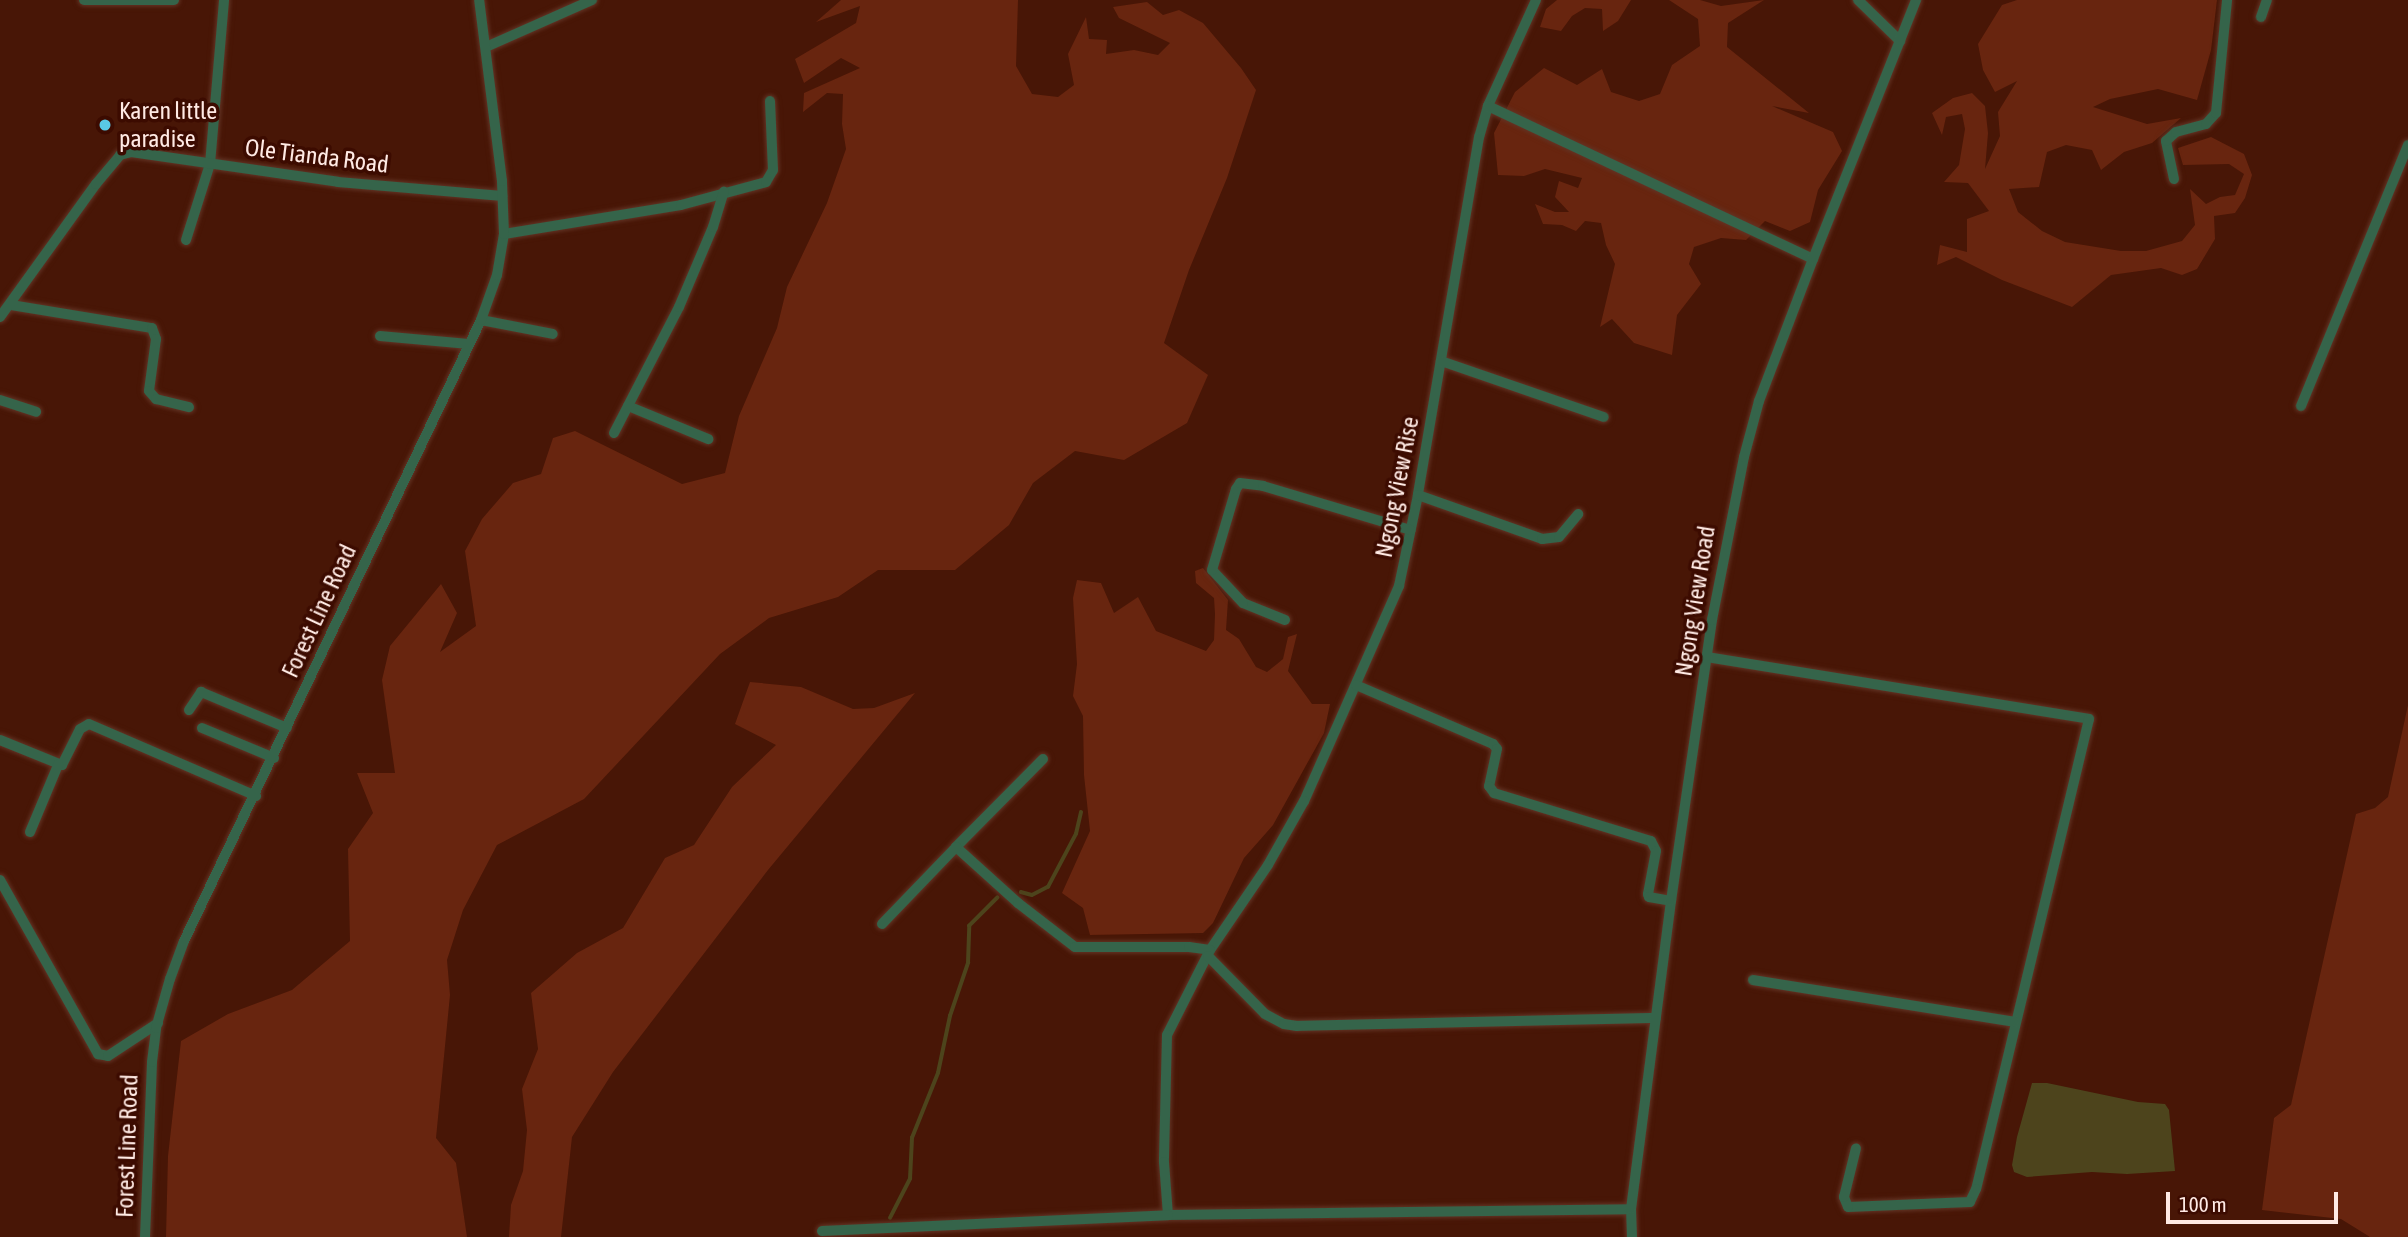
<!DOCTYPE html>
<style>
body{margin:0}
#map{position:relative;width:2408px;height:1237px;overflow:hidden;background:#481606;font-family:"Asap Condensed",sans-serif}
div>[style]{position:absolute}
.green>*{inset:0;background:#68250f}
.water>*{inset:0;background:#4d441c}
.stream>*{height:3.5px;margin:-1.75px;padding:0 1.75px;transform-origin:1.75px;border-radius:1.75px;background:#4d441c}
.roads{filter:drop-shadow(0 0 2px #623425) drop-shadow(0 0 2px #623425)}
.street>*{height:10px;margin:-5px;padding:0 5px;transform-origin:5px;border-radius:5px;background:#35644a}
.dots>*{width:19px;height:19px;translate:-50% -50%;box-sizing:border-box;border:4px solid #3c0b00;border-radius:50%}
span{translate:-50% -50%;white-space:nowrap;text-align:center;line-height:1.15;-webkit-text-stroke:7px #3c0b00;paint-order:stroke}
.poi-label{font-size:24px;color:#ffeae4}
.left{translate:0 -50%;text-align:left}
.street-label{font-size:24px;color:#ffeae4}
.scale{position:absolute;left:2166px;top:1192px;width:172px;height:32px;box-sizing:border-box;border:4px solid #ffeae4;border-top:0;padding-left:9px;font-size:21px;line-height:24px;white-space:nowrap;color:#ffeae4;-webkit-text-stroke:5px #3c0b00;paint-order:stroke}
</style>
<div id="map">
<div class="green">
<div style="clip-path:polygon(841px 0,1018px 0,1016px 66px,1032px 94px,1058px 97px,1074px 85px,1068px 54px,1086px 17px,1089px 39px,1107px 40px,1106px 54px,1134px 50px,1158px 55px,1170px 43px,1119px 18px,1113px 7px,1147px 2px,1163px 15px,1179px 10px,1203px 23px,1241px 68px,1256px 90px,1227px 178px,1189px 270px,1164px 343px,1208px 375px,1187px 423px,1124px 460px,1075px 451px,1033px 483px,1009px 525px,955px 570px,878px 570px,838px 597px,769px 618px,720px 654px,584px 799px,497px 845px,463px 910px,447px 960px,450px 995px,436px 1138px,456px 1163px,467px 1237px,166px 1237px,168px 1156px,181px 1041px,228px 1014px,292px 990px,350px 941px,348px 849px,373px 813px,357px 773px,395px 773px,382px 680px,390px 646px,441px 584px,457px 613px,440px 652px,476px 626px,465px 551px,482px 519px,513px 483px,541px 474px,553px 438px,575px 431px,682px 484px,725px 473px,739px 416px,777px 328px,787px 287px,827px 203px,846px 149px,842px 124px,843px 94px,827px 93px,803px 112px,804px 93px,860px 68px,841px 58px,804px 83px,795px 59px,856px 23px,860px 6px,816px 22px)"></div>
<div style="clip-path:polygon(1557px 0,1631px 0,1618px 21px,1603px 31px,1602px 9px,1585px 8px,1572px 16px,1561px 31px,1540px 27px,1546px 9px)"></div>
<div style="clip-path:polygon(1669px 0,1700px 0,1721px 6px,1764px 0,1728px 23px,1727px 47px,1809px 113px,1772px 106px,1833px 132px,1842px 151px,1818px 190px,1810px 222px,1790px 231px,1765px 221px,1746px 240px,1721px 238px,1694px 247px,1689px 264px,1701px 284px,1677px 315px,1672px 355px,1634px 343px,1612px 319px,1600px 327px,1615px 264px,1606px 245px,1601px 223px,1585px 221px,1576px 231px,1562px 225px,1543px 224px,1535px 204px,1555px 212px,1569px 212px,1555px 197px,1559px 181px,1578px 188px,1582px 178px,1545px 169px,1524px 176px,1498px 175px,1494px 133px,1515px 92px,1544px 68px,1577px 85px,1602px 69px,1611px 92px,1639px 101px,1660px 94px,1672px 65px,1700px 46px,1698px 19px)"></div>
<div style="clip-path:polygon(2017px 0,2217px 0,2211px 50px,2197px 100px,2158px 89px,2110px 99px,2093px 107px,2147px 124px,2181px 118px,2152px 143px,2124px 152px,2101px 170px,2092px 150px,2066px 145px,2047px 152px,2039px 187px,2009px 189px,2018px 212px,2042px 231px,2065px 242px,2121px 251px,2146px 251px,2182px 241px,2195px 225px,2190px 189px,2206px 204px,2220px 197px,2235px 195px,2244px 174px,2229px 164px,2183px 165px,2178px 148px,2211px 137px,2244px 154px,2252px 175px,2245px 198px,2235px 213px,2214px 216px,2215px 239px,2197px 269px,2182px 275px,2161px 268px,2111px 275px,2072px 307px,2002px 280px,1956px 257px,1937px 265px,1940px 245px,1967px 252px,1967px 219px,1989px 211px,1968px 183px,1944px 182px,1959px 165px,1965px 129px,1962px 114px,1946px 117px,1942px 135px,1932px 113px,1953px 98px,1972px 93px,1985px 106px,1988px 133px,1985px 169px,2000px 136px,1998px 112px,2017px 81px,1995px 92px,1983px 70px,1978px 44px,2002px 5px)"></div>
<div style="clip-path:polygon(1203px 568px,1228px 600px,1226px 630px,1239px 639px,1256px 667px,1267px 672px,1277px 664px,1283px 659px,1288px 637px,1297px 634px,1288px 671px,1312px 704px,1330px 704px,1324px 733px,1273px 825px,1244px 858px,1213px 923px,1203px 933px,1090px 935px,1083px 908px,1062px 893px,1090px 831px,1084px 775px,1083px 716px,1073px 696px,1077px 664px,1073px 598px,1077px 580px,1101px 583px,1114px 613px,1138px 597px,1156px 631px,1206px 651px,1214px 640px,1215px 614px,1214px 598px,1196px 583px,1195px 571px)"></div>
<div style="clip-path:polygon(750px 682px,801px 687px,853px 709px,874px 708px,915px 693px,768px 870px,613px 1072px,572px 1137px,561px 1237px,509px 1237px,511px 1205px,523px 1171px,527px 1130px,522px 1089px,538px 1049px,531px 993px,577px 953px,623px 928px,665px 858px,694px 845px,732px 787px,776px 745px,735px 724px)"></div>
<div style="clip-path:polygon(2408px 705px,2408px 1237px,2370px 1237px,2341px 1219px,2262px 1210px,2274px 1118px,2291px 1105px,2356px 814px,2375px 808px,2388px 797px)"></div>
</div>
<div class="water">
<div style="clip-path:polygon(2032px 1083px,2047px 1083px,2138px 1102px,2165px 1104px,2169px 1110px,2175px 1171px,2127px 1174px,2092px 1172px,2027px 1177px,2014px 1172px,2012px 1165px,2017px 1137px)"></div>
</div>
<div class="stream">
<div style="left:1021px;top:892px;width:11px;rotate:15deg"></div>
<div style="left:1032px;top:895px;width:18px;rotate:-27deg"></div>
<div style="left:1048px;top:887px;width:60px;rotate:-62.2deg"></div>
<div style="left:1076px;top:834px;width:22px;rotate:-77deg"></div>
<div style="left:890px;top:1218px;width:44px;rotate:-62.9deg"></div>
<div style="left:910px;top:1179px;width:41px;rotate:-87.2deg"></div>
<div style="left:912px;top:1138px;width:70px;rotate:-68.2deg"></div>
<div style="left:938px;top:1073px;width:58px;rotate:-78.1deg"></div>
<div style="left:950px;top:1016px;width:56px;rotate:-71.2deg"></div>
<div style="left:968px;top:963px;width:37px;rotate:-88deg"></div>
<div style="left:969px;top:926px;width:40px;rotate:-45deg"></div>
</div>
<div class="roads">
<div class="street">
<div style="left:84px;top:0;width:90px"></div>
<div style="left:1536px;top:0;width:116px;rotate:114.4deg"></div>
<div style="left:1488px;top:106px;width:32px;rotate:106deg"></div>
<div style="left:1479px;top:137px;width:363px;rotate:99.7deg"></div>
<div style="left:1418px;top:495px;width:93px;rotate:101.8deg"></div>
<div style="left:1399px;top:586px;width:235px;rotate:113.8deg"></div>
<div style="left:1304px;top:801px;width:73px;rotate:119.4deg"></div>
<div style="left:1268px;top:865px;width:103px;rotate:124.3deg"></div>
<div style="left:1210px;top:950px;width:95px;rotate:116.8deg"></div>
<div style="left:1167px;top:1035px;width:127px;rotate:91.4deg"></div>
<div style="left:1164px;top:1162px;width:53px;rotate:85.7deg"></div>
<div style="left:1168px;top:1215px;width:463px;rotate:-0.7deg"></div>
<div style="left:1858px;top:0;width:59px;rotate:44.3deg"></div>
<div style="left:2261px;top:17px;width:18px;rotate:-71deg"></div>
<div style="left:486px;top:47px;width:116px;rotate:-23.9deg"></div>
<div style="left:1488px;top:106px;width:359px;rotate:25.2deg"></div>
<div style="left:2174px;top:179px;width:39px;rotate:-102deg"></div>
<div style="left:2166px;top:141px;width:13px;rotate:-42deg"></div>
<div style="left:2176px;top:132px;width:31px;rotate:-15deg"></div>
<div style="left:2206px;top:124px;width:15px;rotate:-48deg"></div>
<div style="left:2216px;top:113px;width:114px;rotate:-84.4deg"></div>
<div style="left:504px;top:234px;width:179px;rotate:-9.3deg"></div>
<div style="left:681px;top:205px;width:88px;rotate:-15.1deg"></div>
<div style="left:766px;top:182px;width:14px;rotate:-60deg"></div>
<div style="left:773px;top:170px;width:69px;rotate:-92.5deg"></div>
<div style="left:186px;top:240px;width:80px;rotate:-72.5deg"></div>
<div style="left:210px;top:164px;width:165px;rotate:-85.1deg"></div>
<div style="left:11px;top:305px;width:143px;rotate:9.3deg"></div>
<div style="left:152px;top:328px;width:12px;rotate:70deg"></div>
<div style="left:156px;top:339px;width:52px;rotate:97.7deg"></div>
<div style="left:149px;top:391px;width:11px;rotate:49deg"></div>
<div style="left:156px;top:399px;width:34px;rotate:14deg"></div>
<div style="left:0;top:317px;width:164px;rotate:-54.2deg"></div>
<div style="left:96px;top:184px;width:38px;rotate:-50deg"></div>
<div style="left:120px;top:155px;width:11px;rotate:-15deg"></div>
<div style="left:131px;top:152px;width:209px;rotate:8.2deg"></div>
<div style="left:338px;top:182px;width:165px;rotate:4.9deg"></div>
<div style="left:481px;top:320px;width:73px;rotate:11deg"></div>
<div style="left:380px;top:336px;width:89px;rotate:5.1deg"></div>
<div style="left:1441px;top:361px;width:172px;rotate:19deg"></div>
<div style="left:0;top:400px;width:38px;rotate:18deg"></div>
<div style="left:628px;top:406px;width:87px;rotate:22.4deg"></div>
<div style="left:2301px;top:406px;width:282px;rotate:-67.7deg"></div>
<div style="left:614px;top:433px;width:142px;rotate:-62.7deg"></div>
<div style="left:679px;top:307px;width:87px;rotate:-67deg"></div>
<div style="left:713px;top:227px;width:37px;rotate:-73deg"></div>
<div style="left:1418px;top:495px;width:132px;rotate:19.5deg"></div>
<div style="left:1542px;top:539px;width:17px;rotate:-7deg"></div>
<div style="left:1559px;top:537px;width:30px;rotate:-50deg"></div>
<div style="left:1285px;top:620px;width:45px;rotate:-158deg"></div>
<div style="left:1243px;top:603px;width:45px;rotate:-133.2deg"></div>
<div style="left:1212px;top:570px;width:84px;rotate:-73.5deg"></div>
<div style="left:1236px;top:489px;width:7px;rotate:-56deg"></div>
<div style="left:1240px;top:483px;width:23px;rotate:7deg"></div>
<div style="left:1263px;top:486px;width:154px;rotate:16.6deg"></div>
<div style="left:1707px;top:657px;width:387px;rotate:9.2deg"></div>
<div style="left:2089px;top:719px;width:483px;rotate:103.5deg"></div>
<div style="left:1976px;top:1189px;width:14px;rotate:115deg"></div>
<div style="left:1970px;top:1202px;width:122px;rotate:177.7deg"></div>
<div style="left:1848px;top:1207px;width:11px;rotate:-112deg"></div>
<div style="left:1844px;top:1197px;width:50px;rotate:-76.2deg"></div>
<div style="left:1356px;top:685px;width:149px;rotate:23.3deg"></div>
<div style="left:1493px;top:744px;width:6px;rotate:51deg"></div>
<div style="left:1497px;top:749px;width:38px;rotate:102deg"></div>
<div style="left:1489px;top:786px;width:9px;rotate:54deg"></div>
<div style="left:1494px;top:793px;width:164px;rotate:17deg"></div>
<div style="left:1651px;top:841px;width:11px;rotate:63deg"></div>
<div style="left:1656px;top:851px;width:44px;rotate:100.5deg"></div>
<div style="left:1648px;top:894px;width:3px;rotate:72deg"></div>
<div style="left:1649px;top:897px;width:22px;rotate:10deg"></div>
<div style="left:189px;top:710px;width:22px;rotate:-56deg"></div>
<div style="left:201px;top:692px;width:93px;rotate:22.7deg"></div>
<div style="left:202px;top:728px;width:78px;rotate:22.6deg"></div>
<div style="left:0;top:740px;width:67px;rotate:22deg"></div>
<div style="left:62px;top:765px;width:40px;rotate:-63.4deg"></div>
<div style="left:80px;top:729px;width:10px;rotate:-29deg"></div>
<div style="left:89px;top:724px;width:182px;rotate:23.3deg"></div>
<div style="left:1043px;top:759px;width:124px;rotate:134.7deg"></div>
<div style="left:956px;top:847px;width:84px;rotate:42.1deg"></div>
<div style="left:1018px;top:903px;width:72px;rotate:37.7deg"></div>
<div style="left:1075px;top:947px;width:114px"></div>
<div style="left:1189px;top:947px;width:21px;rotate:8deg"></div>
<div style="left:30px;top:832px;width:73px;rotate:-67.3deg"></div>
<div style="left:0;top:880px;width:200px;rotate:60.6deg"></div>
<div style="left:98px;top:1054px;width:10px;rotate:11deg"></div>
<div style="left:108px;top:1056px;width:60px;rotate:-33.4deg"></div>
<div style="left:882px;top:924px;width:107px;rotate:-46.1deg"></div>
<div style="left:1208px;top:956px;width:81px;rotate:45.5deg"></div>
<div style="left:1265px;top:1014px;width:21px;rotate:28deg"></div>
<div style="left:1284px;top:1024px;width:13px;rotate:9deg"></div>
<div style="left:1297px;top:1026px;width:359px;rotate:-1.3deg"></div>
<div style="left:1753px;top:980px;width:264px;rotate:9.1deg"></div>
<div style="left:822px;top:1231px;width:346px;rotate:-2.6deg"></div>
<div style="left:145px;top:1237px;width:175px;rotate:-87.7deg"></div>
<div style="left:152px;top:1062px;width:34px;rotate:-83deg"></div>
<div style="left:156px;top:1028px;width:51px;rotate:-74.1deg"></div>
<div style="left:170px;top:979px;width:40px;rotate:-69.8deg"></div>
<div style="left:184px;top:941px;width:688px;rotate:-64.44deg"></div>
<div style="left:481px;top:320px;width:48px;rotate:-70.4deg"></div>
<div style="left:497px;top:275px;width:42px;rotate:-80.3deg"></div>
<div style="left:504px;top:234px;width:53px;rotate:-92.2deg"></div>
<div style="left:502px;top:181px;width:182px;rotate:-97.2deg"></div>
<div style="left:1632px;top:1237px;width:28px;rotate:-92deg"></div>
<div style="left:1631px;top:1209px;width:311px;rotate:-82.6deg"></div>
<div style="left:1671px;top:901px;width:284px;rotate:-81.7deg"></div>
<div style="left:1712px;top:620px;width:166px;rotate:-78.9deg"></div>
<div style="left:1744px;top:457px;width:58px;rotate:-75deg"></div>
<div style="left:1759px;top:401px;width:152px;rotate:-69.2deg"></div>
<div style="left:1813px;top:259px;width:279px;rotate:-68.3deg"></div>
</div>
</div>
<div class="dots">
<div style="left:105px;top:125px;background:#59c8e5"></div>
</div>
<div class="poi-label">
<span class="left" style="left:119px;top:125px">Karen little<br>paradise</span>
</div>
<div class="street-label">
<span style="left:317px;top:156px;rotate:7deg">Ole Tianda Road</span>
<span style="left:1397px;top:487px;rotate:-79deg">Ngong View Rise</span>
<span style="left:1695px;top:601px;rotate:-81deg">Ngong View Road</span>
<span style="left:319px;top:611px;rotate:-65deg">Forest Line Road</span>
<span style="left:127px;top:1146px;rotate:-88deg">Forest Line Road</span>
</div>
<div class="scale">100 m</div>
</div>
